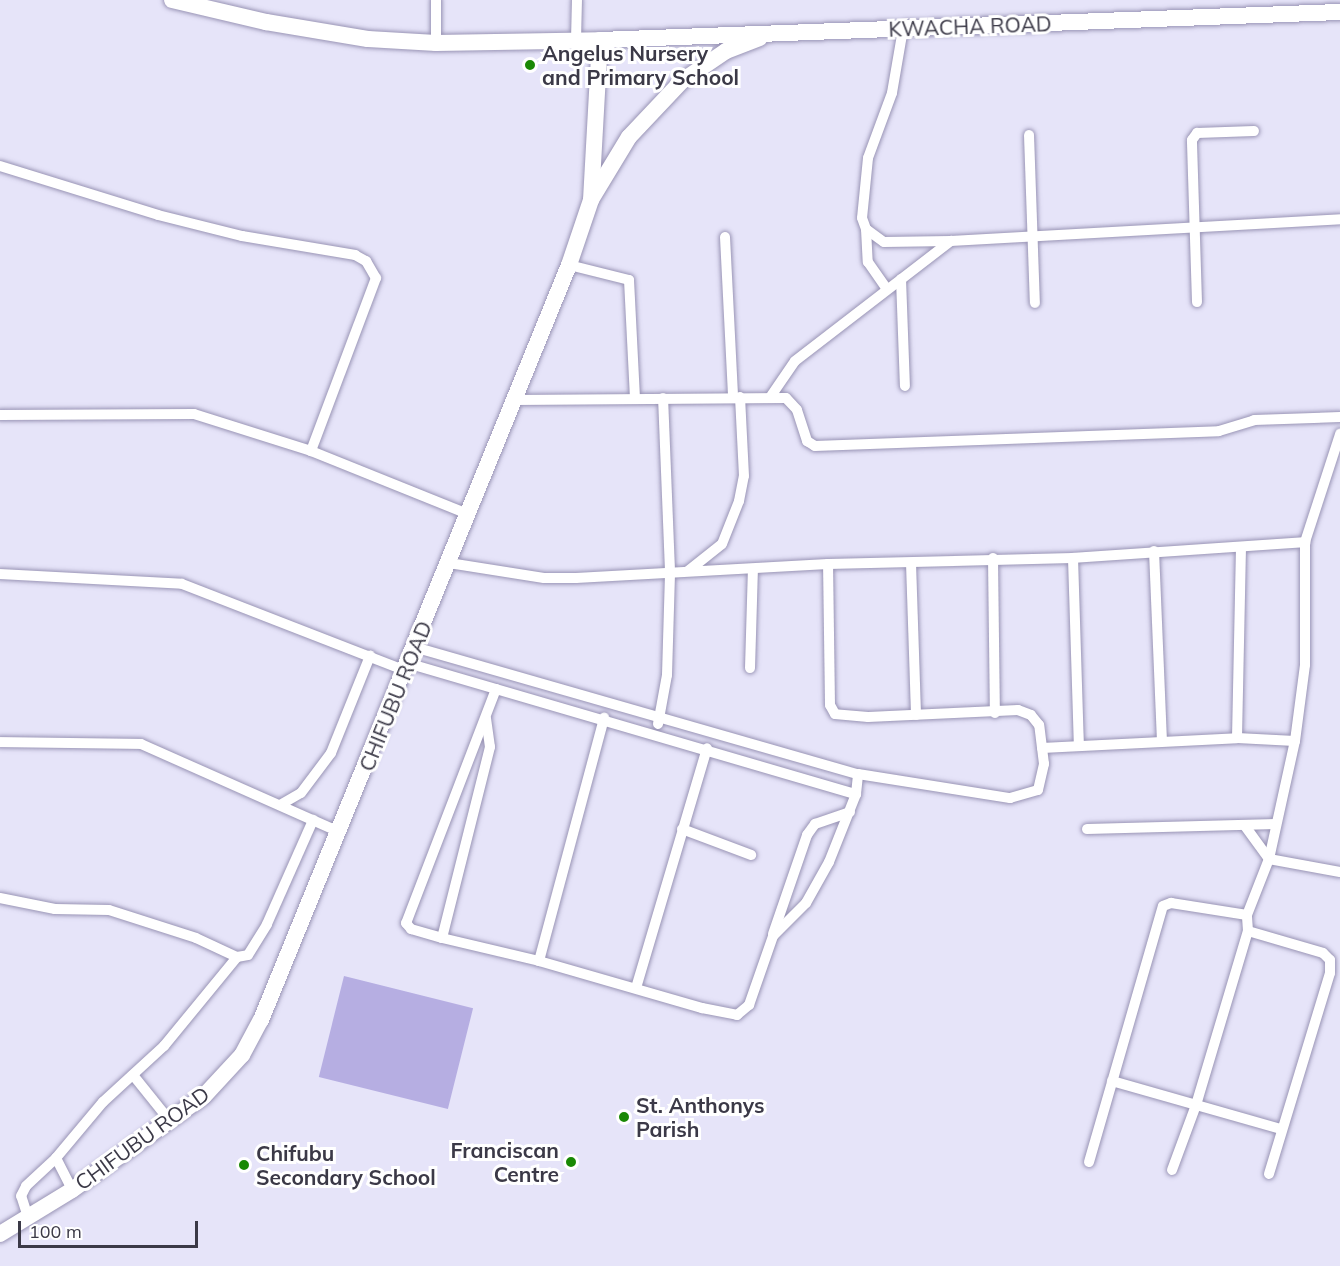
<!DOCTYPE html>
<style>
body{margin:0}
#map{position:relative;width:1340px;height:1266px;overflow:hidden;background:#e6e4f9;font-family:Mulish,sans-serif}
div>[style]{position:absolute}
.green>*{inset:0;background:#b6aee2;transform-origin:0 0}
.roads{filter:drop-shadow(0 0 2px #9994b5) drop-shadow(0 0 2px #9994b5)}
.street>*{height:10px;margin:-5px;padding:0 5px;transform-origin:5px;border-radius:5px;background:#fff}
.secondary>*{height:16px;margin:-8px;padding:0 8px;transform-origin:8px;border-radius:8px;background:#fff}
.dots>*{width:16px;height:16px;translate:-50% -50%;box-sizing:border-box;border:3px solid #fff;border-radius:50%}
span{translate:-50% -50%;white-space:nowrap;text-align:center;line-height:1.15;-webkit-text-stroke:6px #fff;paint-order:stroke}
.street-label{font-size:21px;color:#3b3947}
.poi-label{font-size:21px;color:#3b3947;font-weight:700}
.left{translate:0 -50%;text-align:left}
.right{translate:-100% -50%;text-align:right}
.scale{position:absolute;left:18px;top:1221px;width:180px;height:27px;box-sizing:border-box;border:3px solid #3b3947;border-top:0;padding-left:8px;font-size:18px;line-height:21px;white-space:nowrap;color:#3b3947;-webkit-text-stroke:4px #fff;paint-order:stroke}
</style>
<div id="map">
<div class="green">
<div style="left:344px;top:976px;width:133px;height:104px;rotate:14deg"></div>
</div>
<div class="roads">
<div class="street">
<div style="left:903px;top:29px;width:65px;rotate:99.8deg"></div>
<div style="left:892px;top:93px;width:69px;rotate:110.3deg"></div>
<div style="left:868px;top:158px;width:60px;rotate:95.7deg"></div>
<div style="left:862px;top:218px;width:12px;rotate:70deg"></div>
<div style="left:866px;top:229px;width:22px;rotate:36deg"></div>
<div style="left:884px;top:242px;width:67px;rotate:-0.9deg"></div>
<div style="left:576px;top:40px;width:40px;rotate:-88.6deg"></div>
<div style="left:436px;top:43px;width:43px;rotate:-90deg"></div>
<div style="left:1029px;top:135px;width:168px;rotate:88deg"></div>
<div style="left:0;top:166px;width:165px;rotate:17.2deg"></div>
<div style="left:158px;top:215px;width:87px;rotate:14deg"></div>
<div style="left:242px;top:236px;width:115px;rotate:9.5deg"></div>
<div style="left:355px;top:255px;width:13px;rotate:29deg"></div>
<div style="left:366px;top:261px;width:20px;rotate:60deg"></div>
<div style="left:376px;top:278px;width:185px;rotate:110.6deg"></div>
<div style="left:866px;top:229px;width:33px;rotate:87deg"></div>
<div style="left:868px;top:262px;width:33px;rotate:55deg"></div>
<div style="left:725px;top:237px;width:159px;rotate:87.1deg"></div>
<div style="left:569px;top:265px;width:62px;rotate:14deg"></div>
<div style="left:629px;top:280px;width:118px;rotate:87.1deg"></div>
<div style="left:901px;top:279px;width:107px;rotate:87.9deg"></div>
<div style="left:1197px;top:302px;width:162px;rotate:-91.8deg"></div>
<div style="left:1192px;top:140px;width:9px;rotate:-54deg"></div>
<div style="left:1197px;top:133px;width:57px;rotate:-2deg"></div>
<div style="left:771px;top:396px;width:42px;rotate:-55.6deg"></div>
<div style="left:795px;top:361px;width:197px;rotate:-37.6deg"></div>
<div style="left:951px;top:241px;width:390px;rotate:-3.2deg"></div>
<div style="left:514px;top:400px;width:272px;rotate:-0.4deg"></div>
<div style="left:786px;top:398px;width:16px;rotate:47deg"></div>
<div style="left:797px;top:410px;width:33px;rotate:72deg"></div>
<div style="left:807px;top:441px;width:9px;rotate:32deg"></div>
<div style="left:815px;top:446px;width:404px;rotate:-2.1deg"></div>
<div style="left:1219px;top:431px;width:37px;rotate:-17deg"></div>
<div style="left:1254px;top:420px;width:86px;rotate:-2deg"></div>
<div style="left:0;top:415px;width:194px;rotate:-0.3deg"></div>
<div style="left:194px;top:414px;width:123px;rotate:17.5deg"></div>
<div style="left:311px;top:451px;width:171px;rotate:21.9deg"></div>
<div style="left:1154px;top:551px;width:190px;rotate:87.6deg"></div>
<div style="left:993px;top:558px;width:155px;rotate:89.3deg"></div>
<div style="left:1073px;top:558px;width:188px;rotate:88.2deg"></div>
<div style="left:449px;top:563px;width:96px;rotate:9deg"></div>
<div style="left:544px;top:578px;width:32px"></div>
<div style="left:576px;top:578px;width:252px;rotate:-3.2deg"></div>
<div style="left:828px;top:564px;width:245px;rotate:-1.4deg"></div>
<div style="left:1073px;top:558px;width:233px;rotate:-3.9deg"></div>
<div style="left:911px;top:563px;width:152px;rotate:88.1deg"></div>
<div style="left:688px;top:571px;width:43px;rotate:-38.5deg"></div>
<div style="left:722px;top:544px;width:46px;rotate:-68.4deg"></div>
<div style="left:739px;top:501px;width:25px;rotate:-79deg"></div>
<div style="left:744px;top:476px;width:79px;rotate:-92.9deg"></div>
<div style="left:0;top:574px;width:182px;rotate:3.1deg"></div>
<div style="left:182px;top:584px;width:238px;rotate:21.2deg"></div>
<div style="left:414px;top:647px;width:462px;rotate:16deg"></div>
<div style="left:858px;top:774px;width:154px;rotate:9deg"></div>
<div style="left:1010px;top:798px;width:29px;rotate:-16deg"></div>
<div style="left:1038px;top:790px;width:27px;rotate:-77deg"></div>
<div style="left:1044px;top:764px;width:39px;rotate:-97deg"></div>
<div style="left:1039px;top:725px;width:13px;rotate:-129deg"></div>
<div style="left:1031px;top:715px;width:14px;rotate:-159deg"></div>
<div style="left:1018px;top:710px;width:150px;rotate:177.3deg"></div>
<div style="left:868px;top:717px;width:33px;rotate:-175deg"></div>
<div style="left:835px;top:714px;width:10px;rotate:-119deg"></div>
<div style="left:830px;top:705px;width:141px;rotate:-90.8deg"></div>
<div style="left:407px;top:663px;width:468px;rotate:16.3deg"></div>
<div style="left:750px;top:668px;width:99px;rotate:-88.3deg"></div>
<div style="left:496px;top:689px;width:251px;rotate:111deg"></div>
<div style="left:406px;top:923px;width:8px;rotate:50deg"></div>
<div style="left:411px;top:929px;width:32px;rotate:16deg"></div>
<div style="left:442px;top:938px;width:100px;rotate:13.3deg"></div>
<div style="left:539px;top:961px;width:170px;rotate:16.1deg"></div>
<div style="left:702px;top:1008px;width:36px;rotate:11deg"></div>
<div style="left:737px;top:1015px;width:16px;rotate:-40deg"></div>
<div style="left:749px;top:1005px;width:73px;rotate:-70.8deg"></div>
<div style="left:773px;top:936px;width:47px;rotate:-45deg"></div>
<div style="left:806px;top:903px;width:47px;rotate:-60.7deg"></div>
<div style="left:829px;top:862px;width:73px;rotate:-68.3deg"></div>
<div style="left:856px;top:794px;width:20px;rotate:-84deg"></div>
<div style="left:658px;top:724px;width:50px;rotate:-79.6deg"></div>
<div style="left:667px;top:675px;width:104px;rotate:-88.3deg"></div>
<div style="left:670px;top:571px;width:173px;rotate:-92.3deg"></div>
<div style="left:1237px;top:738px;width:189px;rotate:-88.8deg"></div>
<div style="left:0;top:742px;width:141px;rotate:0.8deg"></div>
<div style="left:141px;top:744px;width:218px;rotate:23.9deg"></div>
<div style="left:1042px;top:748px;width:195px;rotate:-2.9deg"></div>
<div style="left:1237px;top:738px;width:58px;rotate:3deg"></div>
<div style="left:280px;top:805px;width:24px;rotate:-30deg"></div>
<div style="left:301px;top:793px;width:50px;rotate:-53.1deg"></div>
<div style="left:331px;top:753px;width:105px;rotate:-68.1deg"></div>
<div style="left:1245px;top:826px;width:41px;rotate:54deg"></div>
<div style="left:1269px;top:859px;width:72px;rotate:10.4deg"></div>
<div style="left:682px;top:829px;width:74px;rotate:20.6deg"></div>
<div style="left:1087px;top:829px;width:189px;rotate:-1.5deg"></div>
<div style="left:0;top:898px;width:56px;rotate:11.3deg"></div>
<div style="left:55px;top:909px;width:54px;rotate:1.1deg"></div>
<div style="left:109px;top:910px;width:91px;rotate:17.8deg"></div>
<div style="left:196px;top:938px;width:45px;rotate:24.9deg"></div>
<div style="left:237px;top:957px;width:11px;rotate:-10deg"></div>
<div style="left:248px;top:955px;width:36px;rotate:-58deg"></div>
<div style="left:267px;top:924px;width:114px;rotate:-66.1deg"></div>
<div style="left:1248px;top:931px;width:78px;rotate:16.3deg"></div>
<div style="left:1323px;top:953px;width:10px;rotate:45deg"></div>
<div style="left:1330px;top:960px;width:13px;rotate:90deg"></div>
<div style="left:1330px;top:973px;width:210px;rotate:106.9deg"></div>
<div style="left:773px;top:934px;width:105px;rotate:-71deg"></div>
<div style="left:807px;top:835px;width:14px;rotate:-54deg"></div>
<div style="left:815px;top:824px;width:37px;rotate:-19deg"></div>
<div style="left:442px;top:938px;width:197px;rotate:-75.9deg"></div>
<div style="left:490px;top:747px;width:29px;rotate:-98deg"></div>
<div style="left:539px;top:961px;width:252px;rotate:-75deg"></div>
<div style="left:636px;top:988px;width:250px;rotate:-73.5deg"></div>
<div style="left:133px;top:1075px;width:59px;rotate:51.2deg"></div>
<div style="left:1112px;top:1081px;width:175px;rotate:15.9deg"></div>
<div style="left:56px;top:1158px;width:36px;rotate:63deg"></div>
<div style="left:1089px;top:1162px;width:266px;rotate:-73.9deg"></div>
<div style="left:1163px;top:906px;width:9px;rotate:-21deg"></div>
<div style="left:1171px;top:903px;width:77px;rotate:9deg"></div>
<div style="left:1172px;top:1170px;width:69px;rotate:-69.7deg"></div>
<div style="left:1196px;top:1105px;width:182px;rotate:-73.4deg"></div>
<div style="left:1248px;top:931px;width:16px;rotate:-94deg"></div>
<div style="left:1247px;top:915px;width:60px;rotate:-68.6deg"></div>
<div style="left:1269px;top:859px;width:121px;rotate:-77.6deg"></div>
<div style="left:1295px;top:741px;width:77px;rotate:-82.5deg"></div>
<div style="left:1305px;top:665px;width:123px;rotate:-90deg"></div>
<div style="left:1305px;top:542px;width:114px;rotate:-72deg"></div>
<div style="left:28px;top:1217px;width:22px;rotate:-108deg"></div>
<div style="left:21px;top:1196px;width:11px;rotate:-63deg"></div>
<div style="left:26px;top:1186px;width:41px;rotate:-43deg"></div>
<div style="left:56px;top:1158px;width:73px;rotate:-50deg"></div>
<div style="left:103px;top:1102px;width:83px;rotate:-42.6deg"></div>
<div style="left:164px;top:1046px;width:115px;rotate:-50.6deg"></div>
</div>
<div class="secondary">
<div style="left:172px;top:0;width:97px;rotate:13.2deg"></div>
<div style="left:266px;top:22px;width:103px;rotate:9.5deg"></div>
<div style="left:368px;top:39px;width:68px;rotate:3.4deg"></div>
<div style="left:436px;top:43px;width:164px;rotate:-1deg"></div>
<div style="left:600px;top:40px;width:741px;rotate:-2.17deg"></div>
<div style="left:592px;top:198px;width:71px;rotate:-58.8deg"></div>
<div style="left:629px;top:137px;width:77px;rotate:-46.6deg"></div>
<div style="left:682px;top:81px;width:53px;rotate:-34.3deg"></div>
<div style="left:726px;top:51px;width:36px;rotate:-21deg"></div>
<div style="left:0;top:1234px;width:84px;rotate:-31.4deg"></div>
<div style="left:72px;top:1190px;width:162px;rotate:-35.5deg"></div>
<div style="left:204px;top:1096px;width:56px;rotate:-47.2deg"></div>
<div style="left:242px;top:1055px;width:40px;rotate:-62deg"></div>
<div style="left:261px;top:1020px;width:815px;rotate:-67.81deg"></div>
<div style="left:569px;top:265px;width:69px;rotate:-71.3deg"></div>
<div style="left:591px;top:200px;width:160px;rotate:-86.8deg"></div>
</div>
</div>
<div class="dots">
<div style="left:530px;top:65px;background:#198805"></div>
<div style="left:624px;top:1117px;background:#198805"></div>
<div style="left:571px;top:1162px;background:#198805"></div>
<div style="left:244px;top:1165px;background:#198805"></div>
</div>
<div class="street-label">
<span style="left:970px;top:26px;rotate:-2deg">KWACHA ROAD</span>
<span style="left:395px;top:696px;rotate:-68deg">CHIFUBU ROAD</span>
<span style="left:142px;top:1138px;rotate:-36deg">CHIFUBU ROAD</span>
</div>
<div class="poi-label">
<span class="left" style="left:542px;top:65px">Angelus Nursery<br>and Primary School</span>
<span class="left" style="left:636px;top:1117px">St. Anthonys<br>Parish</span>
<span class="right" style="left:559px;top:1162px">Franciscan<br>Centre</span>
<span class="left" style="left:256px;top:1165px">Chifubu<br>Secondary School</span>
</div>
<div class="scale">100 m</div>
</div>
